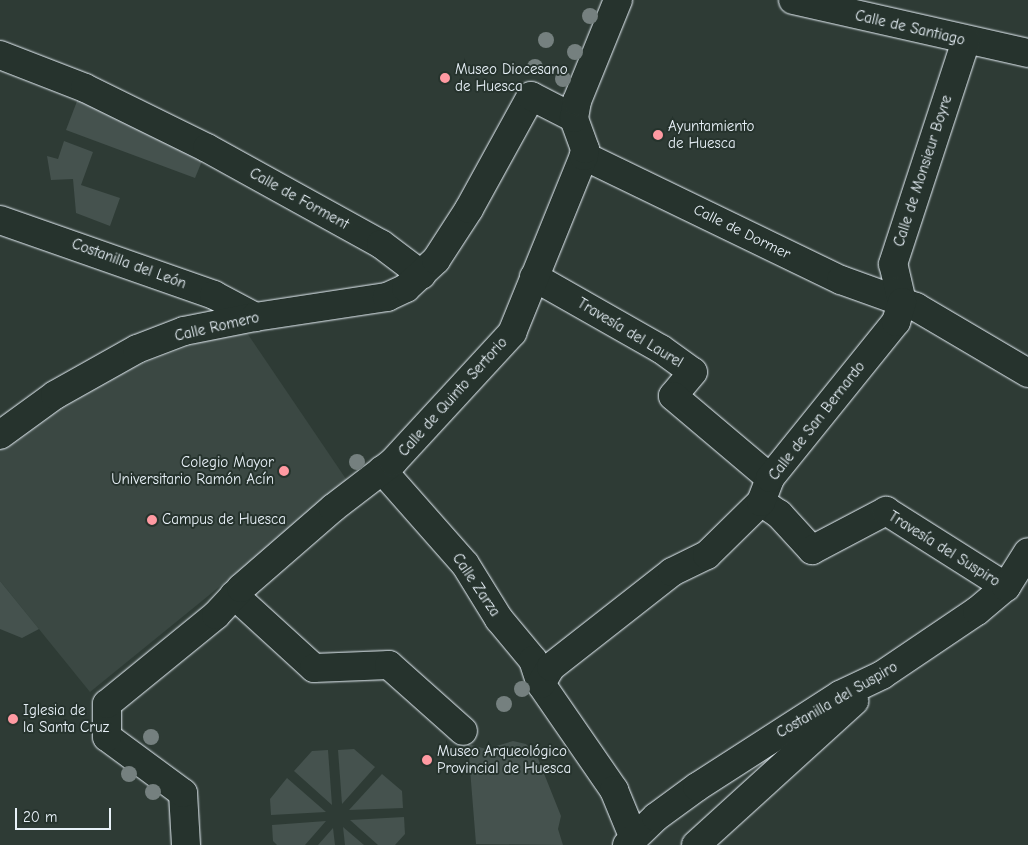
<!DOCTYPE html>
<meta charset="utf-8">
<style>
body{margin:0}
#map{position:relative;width:1028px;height:845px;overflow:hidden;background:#2e3b35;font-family:"Comic Neue",sans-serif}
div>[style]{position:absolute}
.built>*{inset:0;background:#3b4843}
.green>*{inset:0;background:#45524e}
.roads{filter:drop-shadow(0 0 1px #e8f1f8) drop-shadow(0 0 1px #e8f1f8)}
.minor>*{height:28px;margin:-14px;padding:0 14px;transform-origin:14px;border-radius:14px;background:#26332d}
.trees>*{width:16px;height:16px;margin:-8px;border-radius:50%;background:#75807f}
.dots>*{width:14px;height:14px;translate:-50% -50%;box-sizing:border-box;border:2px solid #26332d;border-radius:50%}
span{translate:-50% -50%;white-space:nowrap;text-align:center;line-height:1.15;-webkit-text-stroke:4px #26332d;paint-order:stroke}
.street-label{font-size:15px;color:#e8f1f8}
.poi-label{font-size:15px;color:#e8f1f8}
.left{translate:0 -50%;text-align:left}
.right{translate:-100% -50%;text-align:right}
.scale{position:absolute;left:15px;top:808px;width:96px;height:22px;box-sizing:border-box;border:2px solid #e8f1f8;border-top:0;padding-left:6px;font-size:15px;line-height:18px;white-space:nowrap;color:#e8f1f8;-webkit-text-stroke:4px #26332d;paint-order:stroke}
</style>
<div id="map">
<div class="built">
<div style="clip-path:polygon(245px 330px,348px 482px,90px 692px,0 581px,0 445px,111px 375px,206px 340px)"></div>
</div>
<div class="green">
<div style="clip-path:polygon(79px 96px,202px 161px,195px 178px,66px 130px)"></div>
<div style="clip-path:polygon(64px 141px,93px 152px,81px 185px,120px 198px,110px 226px,76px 213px,73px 179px,51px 180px,47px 156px,58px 159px)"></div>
<div style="clip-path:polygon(0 581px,39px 629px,22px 638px,0 629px)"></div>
<div style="clip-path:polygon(513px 741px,526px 744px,537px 756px,561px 816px,558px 829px,563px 845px,476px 844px,468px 744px,486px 749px)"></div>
<div style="clip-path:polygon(354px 749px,375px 767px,342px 804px,338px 750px)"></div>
<div style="clip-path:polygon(328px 750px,332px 805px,294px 771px,312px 751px)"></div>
<div style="clip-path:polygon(382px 774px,402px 791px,403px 808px,349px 810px)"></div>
<div style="clip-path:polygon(287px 778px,326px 812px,271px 815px,270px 799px)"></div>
<div style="clip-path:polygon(404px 817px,405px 834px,395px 845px,378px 845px,350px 820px)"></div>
<div style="clip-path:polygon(326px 821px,305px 845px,277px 845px,273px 841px,272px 825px)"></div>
<div style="clip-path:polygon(343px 827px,364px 845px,345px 845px)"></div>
<div style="clip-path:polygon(333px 828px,335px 845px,318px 845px)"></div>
</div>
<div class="roads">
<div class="minor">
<div style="left:793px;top:0;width:241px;rotate:12.7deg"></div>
<div style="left:0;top:55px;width:91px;rotate:21.2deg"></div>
<div style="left:85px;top:88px;width:136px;rotate:26.2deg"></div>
<div style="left:207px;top:148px;width:199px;rotate:28.9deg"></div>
<div style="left:381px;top:244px;width:51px;rotate:37.1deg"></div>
<div style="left:584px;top:156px;width:285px;rotate:25.8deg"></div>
<div style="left:841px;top:280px;width:80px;rotate:19.8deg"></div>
<div style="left:916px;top:307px;width:130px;rotate:30.5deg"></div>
<div style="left:0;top:220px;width:227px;rotate:19.3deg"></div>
<div style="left:214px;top:295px;width:47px;rotate:28.2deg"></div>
<div style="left:534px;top:277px;width:146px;rotate:29.6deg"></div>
<div style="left:661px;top:349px;width:39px;rotate:36deg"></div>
<div style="left:693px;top:372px;width:31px;rotate:130deg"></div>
<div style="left:673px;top:396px;width:127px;rotate:40.2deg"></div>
<div style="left:902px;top:302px;width:39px;rotate:-103deg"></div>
<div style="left:893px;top:264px;width:235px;rotate:-71.9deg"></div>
<div style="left:0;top:435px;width:68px;rotate:-36deg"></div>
<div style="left:55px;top:395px;width:94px;rotate:-29.3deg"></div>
<div style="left:137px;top:349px;width:50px;rotate:-21deg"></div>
<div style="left:184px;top:331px;width:72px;rotate:-11.2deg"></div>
<div style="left:255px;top:317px;width:134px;rotate:-8.6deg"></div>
<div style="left:387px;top:297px;width:21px;rotate:-25deg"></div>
<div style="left:406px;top:288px;width:41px;rotate:-43deg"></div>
<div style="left:436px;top:260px;width:61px;rotate:-57.1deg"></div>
<div style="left:469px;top:209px;width:129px;rotate:-61.2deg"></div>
<div style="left:531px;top:96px;width:48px;rotate:27.1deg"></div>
<div style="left:382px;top:470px;width:125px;rotate:48.6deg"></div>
<div style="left:465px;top:564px;width:65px;rotate:58.3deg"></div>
<div style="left:499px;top:619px;width:53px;rotate:50.3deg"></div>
<div style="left:533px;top:660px;width:25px;rotate:72deg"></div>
<div style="left:541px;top:684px;width:129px;rotate:55.4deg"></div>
<div style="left:614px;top:790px;width:50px;rotate:67.6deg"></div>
<div style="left:761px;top:502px;width:22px;rotate:34deg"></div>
<div style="left:779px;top:514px;width:49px;rotate:47.5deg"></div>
<div style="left:812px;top:550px;width:84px;rotate:-27.8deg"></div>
<div style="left:886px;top:511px;width:142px;rotate:32.3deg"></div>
<div style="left:234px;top:595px;width:108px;rotate:42.4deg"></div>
<div style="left:314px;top:668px;width:75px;rotate:-2.3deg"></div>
<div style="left:389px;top:665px;width:99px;rotate:41.7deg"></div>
<div style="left:541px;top:684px;width:20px;rotate:-60deg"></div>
<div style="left:551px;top:667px;width:154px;rotate:-38.1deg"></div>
<div style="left:672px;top:572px;width:39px;rotate:-26deg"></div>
<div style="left:707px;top:555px;width:76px;rotate:-44.5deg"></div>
<div style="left:761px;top:502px;width:26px;rotate:-69deg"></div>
<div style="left:770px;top:478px;width:201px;rotate:-51.1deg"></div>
<div style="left:896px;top:322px;width:21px;rotate:-73deg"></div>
<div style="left:186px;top:845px;width:52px;rotate:-93.3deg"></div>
<div style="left:183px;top:793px;width:94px;rotate:-143.6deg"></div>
<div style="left:107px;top:737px;width:33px;rotate:-90deg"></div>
<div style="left:107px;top:704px;width:141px;rotate:-39.2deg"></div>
<div style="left:216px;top:615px;width:37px;rotate:-47deg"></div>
<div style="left:241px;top:588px;width:122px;rotate:-41deg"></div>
<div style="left:333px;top:508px;width:76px;rotate:-37.5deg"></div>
<div style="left:393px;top:462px;width:176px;rotate:-47.3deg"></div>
<div style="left:512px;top:333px;width:191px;rotate:-67.9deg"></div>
<div style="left:584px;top:156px;width:7px;rotate:-82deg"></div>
<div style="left:585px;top:149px;width:33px;rotate:-110deg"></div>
<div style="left:574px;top:118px;width:17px;rotate:-80deg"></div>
<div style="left:577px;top:101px;width:109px;rotate:-67.9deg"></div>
<div style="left:627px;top:845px;width:40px;rotate:-44deg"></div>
<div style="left:656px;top:817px;width:51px;rotate:-36.2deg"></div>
<div style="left:697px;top:787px;width:170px;rotate:-32.8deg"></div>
<div style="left:840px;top:695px;width:47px;rotate:-25.5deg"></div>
<div style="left:882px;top:675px;width:115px;rotate:-34deg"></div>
<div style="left:977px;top:611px;width:38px;rotate:-40deg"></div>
<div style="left:1006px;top:587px;width:41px;rotate:-57.8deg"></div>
<div style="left:696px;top:845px;width:214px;rotate:-42.3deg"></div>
</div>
</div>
<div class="trees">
<div style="left:590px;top:16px"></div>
<div style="left:546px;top:40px"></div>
<div style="left:575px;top:52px"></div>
<div style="left:535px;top:67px"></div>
<div style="left:563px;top:79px"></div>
<div style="left:357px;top:462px"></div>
<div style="left:522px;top:689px"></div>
<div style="left:504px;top:704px"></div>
<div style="left:151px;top:737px"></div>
<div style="left:129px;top:774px"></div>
<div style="left:153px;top:792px"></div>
</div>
<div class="dots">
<div style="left:445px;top:78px;background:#ff9aa2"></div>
<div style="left:658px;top:135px;background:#ff9aa2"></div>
<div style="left:284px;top:471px;background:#ff9aa2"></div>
<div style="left:152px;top:520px;background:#ff9aa2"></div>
<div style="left:13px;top:719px;background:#ff9aa2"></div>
<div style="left:427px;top:760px;background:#ff9aa2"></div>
</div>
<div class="street-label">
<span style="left:910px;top:28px;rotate:13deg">Calle de Santiago</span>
<span style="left:923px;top:171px;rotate:-72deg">Calle de Monsieur Boyre</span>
<span style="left:299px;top:199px;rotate:29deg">Calle de Forment</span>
<span style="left:742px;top:232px;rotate:26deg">Calle de Dormer</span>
<span style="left:129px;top:264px;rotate:20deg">Costanilla del León</span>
<span style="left:217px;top:327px;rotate:-13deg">Calle Romero</span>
<span style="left:630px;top:333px;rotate:31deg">Travesía del Laurel</span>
<span style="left:453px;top:397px;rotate:-48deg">Calle de Quinto Sertorio</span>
<span style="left:817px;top:421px;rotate:-52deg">Calle de San Bernardo</span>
<span style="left:944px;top:549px;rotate:32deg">Travesía del Suspiro</span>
<span style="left:476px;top:585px;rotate:56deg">Calle Zarza</span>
<span style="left:837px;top:700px;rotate:-30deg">Costanilla del Suspiro</span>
</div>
<div class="poi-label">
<span class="left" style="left:455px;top:78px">Museo Diocesano<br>de Huesca</span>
<span class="left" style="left:668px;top:135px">Ayuntamiento<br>de Huesca</span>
<span class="right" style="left:274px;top:471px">Colegio Mayor<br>Universitario Ramón Acín</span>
<span class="left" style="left:162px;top:520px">Campus de Huesca</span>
<span class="left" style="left:23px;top:719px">Iglesia de<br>la Santa Cruz</span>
<span class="left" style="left:437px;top:760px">Museo Arqueológico<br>Provincial de Huesca</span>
</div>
<div class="scale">20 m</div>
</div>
